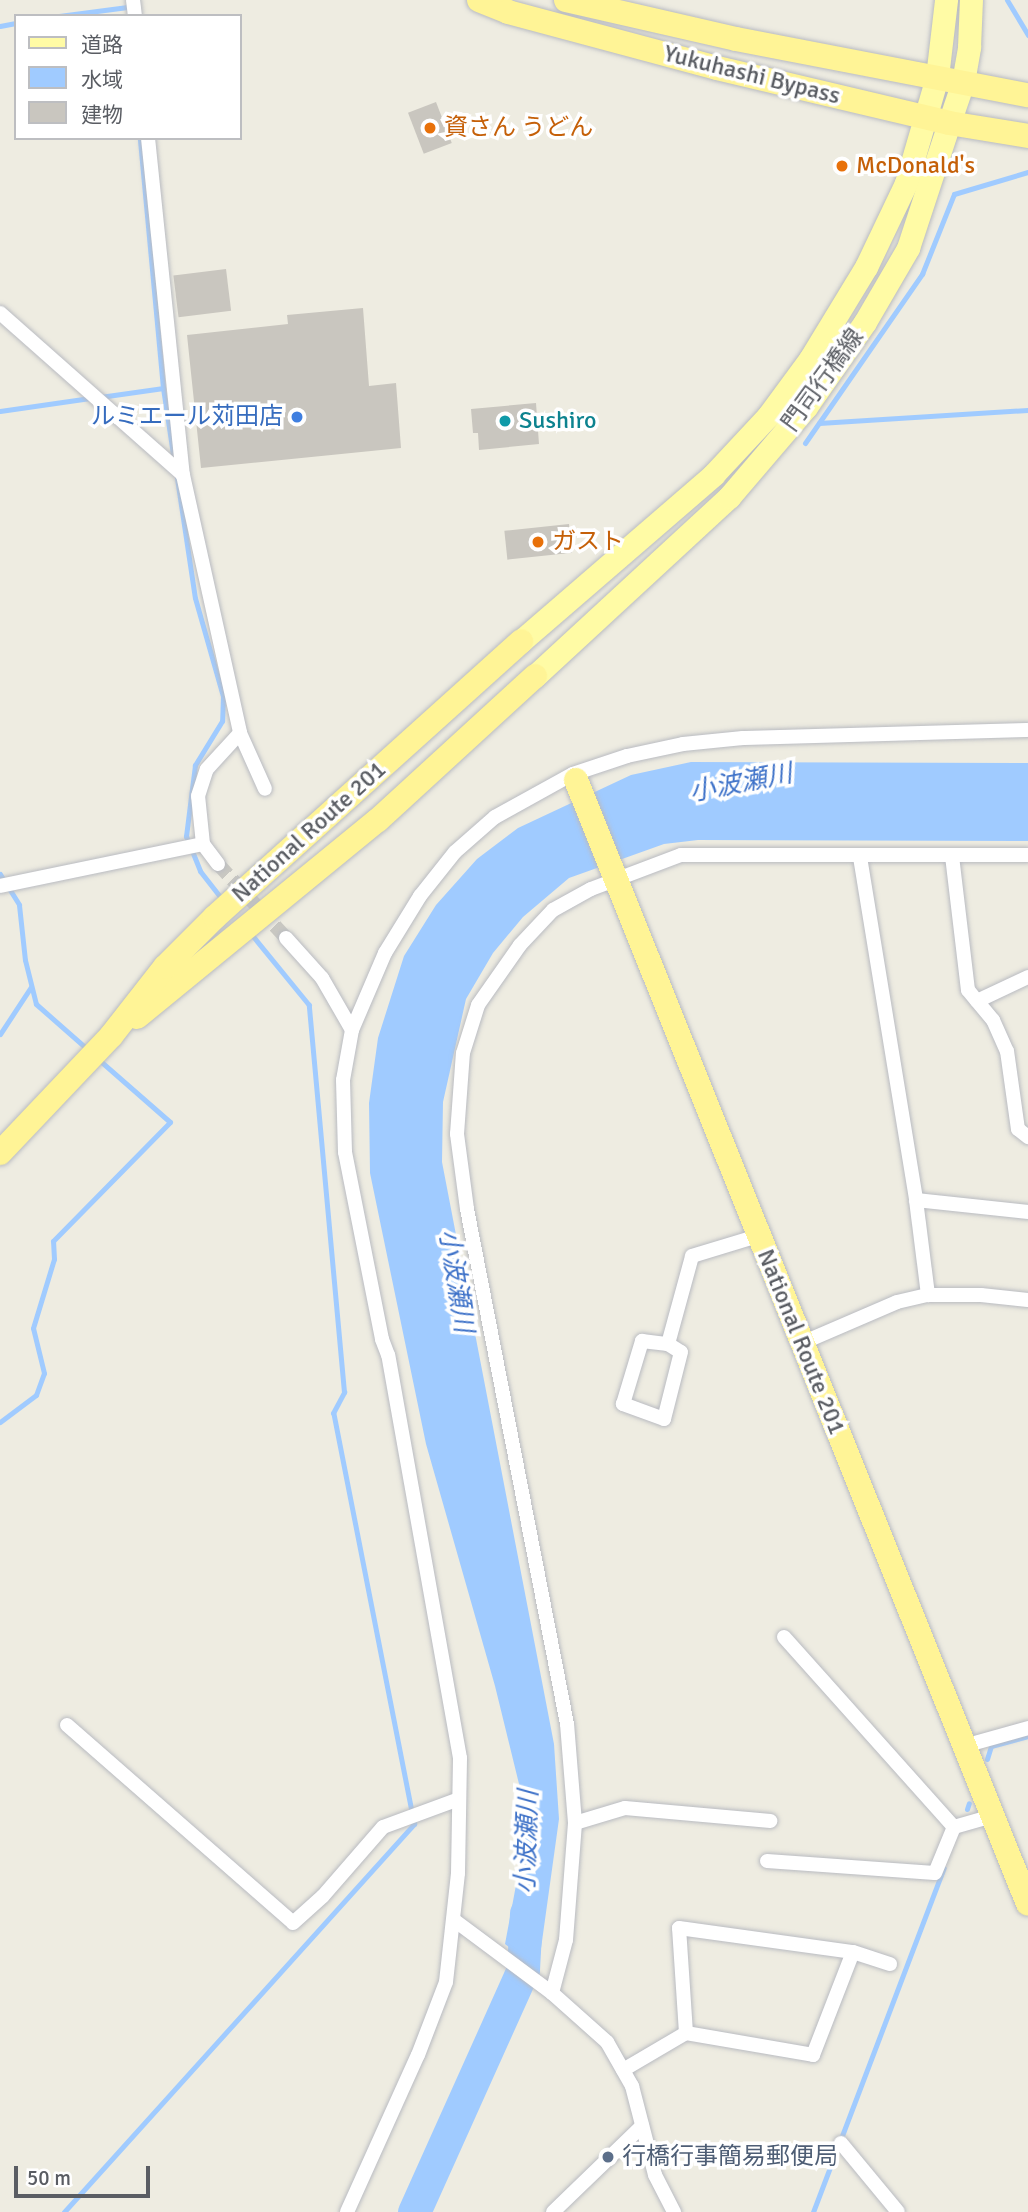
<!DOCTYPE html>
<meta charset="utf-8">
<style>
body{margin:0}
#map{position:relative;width:1028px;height:2212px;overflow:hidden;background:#eeece1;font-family:Signika,"Noto Sans JP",sans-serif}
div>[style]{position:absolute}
.water>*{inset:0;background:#a0cbff}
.stream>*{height:5px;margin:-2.5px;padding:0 2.5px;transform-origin:2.5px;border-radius:2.5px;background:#a0cbff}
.river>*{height:33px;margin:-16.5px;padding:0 16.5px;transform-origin:16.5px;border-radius:16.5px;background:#a0cbff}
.building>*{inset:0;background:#c9c6bf;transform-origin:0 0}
.minor-tunnel>*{height:14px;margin-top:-7px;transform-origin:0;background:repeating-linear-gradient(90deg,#c9c8c2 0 14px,transparent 0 21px)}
.roads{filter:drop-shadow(0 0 2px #b9bbc1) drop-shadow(0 0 2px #b9bbc1)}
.minor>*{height:14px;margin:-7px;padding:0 7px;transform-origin:7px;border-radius:7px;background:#fff}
.primary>*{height:23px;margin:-11.5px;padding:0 11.5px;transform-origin:11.5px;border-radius:11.5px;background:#fffba5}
.trunk>*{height:24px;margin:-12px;padding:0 12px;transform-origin:12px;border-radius:12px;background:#fff496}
.dots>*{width:19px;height:19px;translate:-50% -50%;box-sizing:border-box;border:4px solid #fff;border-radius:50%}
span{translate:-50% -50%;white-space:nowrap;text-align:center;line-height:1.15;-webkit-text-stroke:7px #fff;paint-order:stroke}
.street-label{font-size:24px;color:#5a5d63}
.food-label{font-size:24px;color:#c56008}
.left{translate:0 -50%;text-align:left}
.shop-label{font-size:24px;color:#366cbe}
.right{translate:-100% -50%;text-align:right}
.culture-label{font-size:24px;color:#0d838f}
.service-label{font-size:24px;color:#4e5e75}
.water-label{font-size:26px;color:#3d71c8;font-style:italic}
.legend{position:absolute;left:14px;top:14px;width:228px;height:126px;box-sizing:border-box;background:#fff;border:2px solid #bdbec1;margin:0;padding:9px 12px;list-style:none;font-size:21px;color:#5a5d63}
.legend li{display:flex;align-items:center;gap:14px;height:35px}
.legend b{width:35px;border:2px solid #bdbec1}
.scale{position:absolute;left:14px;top:2166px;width:136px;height:32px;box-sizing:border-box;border:4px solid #5a5d63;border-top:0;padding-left:9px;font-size:21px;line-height:24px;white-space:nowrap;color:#5a5d63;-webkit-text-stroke:5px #fff;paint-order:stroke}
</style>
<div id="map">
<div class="water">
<div style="clip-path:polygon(691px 762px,1028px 763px,1028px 841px,698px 840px,664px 844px,569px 878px,523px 917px,493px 953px,466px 999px,443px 1102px,442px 1162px,554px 1744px,559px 1819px,538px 1970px,505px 1944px,519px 1869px,520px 1788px,495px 1686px,426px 1444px,370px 1173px,369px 1103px,378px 1038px,404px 956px,436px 905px,477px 859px,518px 828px,631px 775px)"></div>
</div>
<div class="stream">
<div style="left:1007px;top:0;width:41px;rotate:59deg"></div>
<div style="left:59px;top:16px;width:69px;rotate:-7.5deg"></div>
<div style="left:127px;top:7px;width:6px;rotate:-59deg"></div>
<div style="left:0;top:26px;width:16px;rotate:-11deg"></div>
<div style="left:163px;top:388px;width:74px;rotate:81.4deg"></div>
<div style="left:100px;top:397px;width:64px;rotate:-8.1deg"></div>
<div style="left:163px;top:388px;width:251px;rotate:-95.3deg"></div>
<div style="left:0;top:411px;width:91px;rotate:-8.2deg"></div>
<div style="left:819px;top:423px;width:209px;rotate:-3.6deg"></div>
<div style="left:805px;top:443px;width:206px;rotate:-55.3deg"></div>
<div style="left:922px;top:274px;width:86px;rotate:-68.2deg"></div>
<div style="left:954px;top:194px;width:77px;rotate:-16.6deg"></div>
<div style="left:177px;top:478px;width:121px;rotate:81.5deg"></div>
<div style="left:195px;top:598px;width:102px;rotate:74.1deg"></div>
<div style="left:223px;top:696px;width:25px;rotate:92deg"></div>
<div style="left:222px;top:721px;width:52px;rotate:121.5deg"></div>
<div style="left:195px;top:765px;width:72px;rotate:97.2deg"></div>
<div style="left:186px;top:836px;width:38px;rotate:68deg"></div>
<div style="left:200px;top:871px;width:39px;rotate:52deg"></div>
<div style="left:0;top:874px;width:36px;rotate:58deg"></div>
<div style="left:19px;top:905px;width:55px;rotate:83.8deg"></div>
<div style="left:25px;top:960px;width:45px;rotate:76deg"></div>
<div style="left:36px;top:1004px;width:68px;rotate:41.4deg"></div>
<div style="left:0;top:1034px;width:56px;rotate:-56.6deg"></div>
<div style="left:0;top:1422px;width:45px;rotate:-36.9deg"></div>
<div style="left:36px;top:1395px;width:23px;rotate:-70deg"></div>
<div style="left:44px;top:1373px;width:46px;rotate:-103.7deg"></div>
<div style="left:33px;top:1328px;width:72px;rotate:-73.1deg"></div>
<div style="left:54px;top:1259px;width:18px;rotate:-93deg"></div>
<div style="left:53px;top:1241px;width:167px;rotate:-45.5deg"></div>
<div style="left:170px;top:1122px;width:97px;rotate:-138.8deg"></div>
<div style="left:987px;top:1759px;width:14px;rotate:-73deg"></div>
<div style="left:991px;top:1746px;width:38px;rotate:-15deg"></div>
<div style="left:967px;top:1809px;width:6px;rotate:-72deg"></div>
<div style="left:64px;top:2212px;width:523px;rotate:-47.95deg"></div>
<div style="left:414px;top:1824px;width:419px;rotate:-101.1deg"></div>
<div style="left:333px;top:1413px;width:24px;rotate:-62deg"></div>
<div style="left:344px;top:1392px;width:389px;rotate:-95.2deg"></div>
<div style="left:309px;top:1005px;width:92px;rotate:-129.2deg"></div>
<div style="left:813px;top:2212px;width:368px;rotate:-69.2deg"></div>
</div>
<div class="river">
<div style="left:414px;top:2212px;width:266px;rotate:-65.8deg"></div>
<div style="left:523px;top:1969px;width:56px;rotate:-86.9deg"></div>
</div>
<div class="building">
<div style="left:436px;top:102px;width:44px;height:30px;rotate:69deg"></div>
<div style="left:226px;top:269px;width:42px;height:53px;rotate:83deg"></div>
<div style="clip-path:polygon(363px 308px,369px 386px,396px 383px,401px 448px,201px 468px,187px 335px,288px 324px,287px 315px)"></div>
<div style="clip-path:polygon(536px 403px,539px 444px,479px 450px,478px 433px,473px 433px,471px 409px)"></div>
<div style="left:569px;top:524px;width:29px;height:65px;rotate:84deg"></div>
</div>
<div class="minor-tunnel">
<div style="left:218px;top:864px;width:100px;rotate:47.4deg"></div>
</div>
<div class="roads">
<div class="minor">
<div style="left:133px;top:0;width:16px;rotate:83deg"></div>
<div style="left:148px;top:138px;width:339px;rotate:84.1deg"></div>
<div style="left:183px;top:475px;width:264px;rotate:77.5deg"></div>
<div style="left:240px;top:733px;width:61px;rotate:65.9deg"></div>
<div style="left:0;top:313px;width:244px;rotate:41.5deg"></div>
<div style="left:952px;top:856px;width:135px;rotate:83.2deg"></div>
<div style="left:968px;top:990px;width:14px;rotate:51deg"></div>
<div style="left:860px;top:857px;width:348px;rotate:80.7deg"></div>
<div style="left:916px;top:1200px;width:96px;rotate:82.8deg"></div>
<div style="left:218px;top:864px;width:25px;rotate:-127deg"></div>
<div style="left:203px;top:844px;width:48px;rotate:-95.9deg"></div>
<div style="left:198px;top:796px;width:28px;rotate:-72deg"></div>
<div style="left:207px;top:769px;width:49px;rotate:-47.5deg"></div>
<div style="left:0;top:886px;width:207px;rotate:-11.7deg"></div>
<div style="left:286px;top:938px;width:54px;rotate:48deg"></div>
<div style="left:322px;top:978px;width:60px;rotate:60deg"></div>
<div style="left:1028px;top:977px;width:56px;rotate:154.8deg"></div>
<div style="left:977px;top:1001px;width:25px;rotate:50deg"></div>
<div style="left:993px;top:1020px;width:34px;rotate:66deg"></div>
<div style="left:1007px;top:1051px;width:79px;rotate:82deg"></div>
<div style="left:1018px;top:1129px;width:13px;rotate:39deg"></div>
<div style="left:916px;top:1200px;width:113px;rotate:6.1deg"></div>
<div style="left:802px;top:1343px;width:103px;rotate:-23.3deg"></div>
<div style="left:897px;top:1302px;width:32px;rotate:-13deg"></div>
<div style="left:928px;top:1295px;width:53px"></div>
<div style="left:981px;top:1295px;width:47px;rotate:6.1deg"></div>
<div style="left:668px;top:1344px;width:15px;rotate:32deg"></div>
<div style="left:681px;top:1352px;width:69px;rotate:104.2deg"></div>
<div style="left:664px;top:1419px;width:44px;rotate:-159.9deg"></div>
<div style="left:623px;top:1404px;width:66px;rotate:-73.2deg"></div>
<div style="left:642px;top:1341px;width:26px;rotate:7deg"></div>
<div style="left:668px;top:1344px;width:91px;rotate:-74.7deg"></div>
<div style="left:692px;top:1256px;width:69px;rotate:-16.9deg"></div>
<div style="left:784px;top:1637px;width:255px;rotate:48.2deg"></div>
<div style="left:954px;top:1827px;width:40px;rotate:-16deg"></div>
<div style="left:67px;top:1725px;width:300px;rotate:41.2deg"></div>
<div style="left:293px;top:1923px;width:40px;rotate:-42deg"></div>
<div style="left:323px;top:1896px;width:91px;rotate:-49deg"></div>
<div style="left:383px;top:1827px;width:81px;rotate:-20.2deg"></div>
<div style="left:964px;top:1746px;width:66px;rotate:-15.7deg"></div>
<div style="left:575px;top:1823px;width:52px;rotate:-16.7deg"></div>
<div style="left:625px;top:1808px;width:146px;rotate:5.1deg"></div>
<div style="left:767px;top:1861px;width:168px;rotate:4.1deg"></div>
<div style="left:935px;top:1873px;width:50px;rotate:-67.6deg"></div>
<div style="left:454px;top:1920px;width:122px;rotate:36.7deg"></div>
<div style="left:552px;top:1993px;width:74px;rotate:41.7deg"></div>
<div style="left:607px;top:2042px;width:51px;rotate:60.4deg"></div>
<div style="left:632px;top:2086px;width:92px;rotate:75.5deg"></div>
<div style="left:655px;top:2175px;width:42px;rotate:62.8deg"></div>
<div style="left:552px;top:1993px;width:55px;rotate:-75.2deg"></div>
<div style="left:566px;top:1940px;width:117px;rotate:-85.6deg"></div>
<div style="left:575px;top:1823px;width:99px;rotate:-94.6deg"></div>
<div style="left:567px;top:1724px;width:525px;rotate:-100.99deg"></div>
<div style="left:467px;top:1209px;width:76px;rotate:-97.6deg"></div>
<div style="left:457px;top:1134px;width:81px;rotate:-85.8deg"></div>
<div style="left:463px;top:1053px;width:50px;rotate:-72.6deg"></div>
<div style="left:478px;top:1005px;width:73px;rotate:-55deg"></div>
<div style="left:520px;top:945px;width:48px;rotate:-46.7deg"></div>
<div style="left:553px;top:910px;width:43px;rotate:-28.9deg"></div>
<div style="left:591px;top:889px;width:96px;rotate:-20.7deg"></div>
<div style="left:681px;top:855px;width:347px"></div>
<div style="left:686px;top:2033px;width:129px;rotate:9.8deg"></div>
<div style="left:813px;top:2055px;width:110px;rotate:-68.8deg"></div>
<div style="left:623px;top:2070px;width:73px;rotate:-30.4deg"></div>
<div style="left:686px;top:2033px;width:105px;rotate:-93.8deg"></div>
<div style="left:679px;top:1928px;width:176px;rotate:7.9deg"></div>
<div style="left:853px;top:1952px;width:39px;rotate:18deg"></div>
<div style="left:841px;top:2143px;width:89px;rotate:50.4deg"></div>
<div style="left:347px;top:2212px;width:172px;rotate:-65.7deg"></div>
<div style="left:418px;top:2055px;width:78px;rotate:-69deg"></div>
<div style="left:446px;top:1982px;width:110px;rotate:-83.7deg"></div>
<div style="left:458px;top:1873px;width:115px;rotate:-89deg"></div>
<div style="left:460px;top:1758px;width:409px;rotate:-100.1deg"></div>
<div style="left:388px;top:1355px;width:17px;rotate:-111deg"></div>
<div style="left:382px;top:1339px;width:191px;rotate:-101.2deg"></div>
<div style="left:345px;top:1152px;width:72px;rotate:-91.6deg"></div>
<div style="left:343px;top:1080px;width:51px;rotate:-79.8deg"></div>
<div style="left:352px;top:1030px;width:84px;rotate:-66.8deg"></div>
<div style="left:385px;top:953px;width:67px;rotate:-58.4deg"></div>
<div style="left:420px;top:896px;width:56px;rotate:-51.5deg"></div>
<div style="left:455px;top:852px;width:53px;rotate:-41.2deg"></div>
<div style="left:495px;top:817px;width:89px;rotate:-28.9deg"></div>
<div style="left:573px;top:774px;width:57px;rotate:-18.4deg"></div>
<div style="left:627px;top:756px;width:57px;rotate:-12.1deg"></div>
<div style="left:683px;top:744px;width:60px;rotate:-5.7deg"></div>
<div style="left:743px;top:738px;width:285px;rotate:-1.6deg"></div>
<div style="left:553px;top:2212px;width:124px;rotate:-44deg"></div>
</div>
<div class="primary">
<div style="left:521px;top:641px;width:254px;rotate:-40.8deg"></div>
<div style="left:713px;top:475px;width:81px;rotate:-47deg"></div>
<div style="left:768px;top:416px;width:71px;rotate:-53.6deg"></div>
<div style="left:810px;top:359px;width:108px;rotate:-58.7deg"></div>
<div style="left:866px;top:267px;width:93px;rotate:-64.5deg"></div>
<div style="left:906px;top:183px;width:110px;rotate:-73.7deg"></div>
<div style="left:937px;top:77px;width:78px;rotate:-83.3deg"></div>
<div style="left:535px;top:676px;width:264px;rotate:-42.7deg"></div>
<div style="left:729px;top:497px;width:118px;rotate:-49.5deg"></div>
<div style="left:806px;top:407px;width:103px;rotate:-55.2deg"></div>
<div style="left:865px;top:322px;width:86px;rotate:-59.8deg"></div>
<div style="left:908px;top:248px;width:132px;rotate:-71.8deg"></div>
<div style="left:949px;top:123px;width:43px;rotate:-71.1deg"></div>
<div style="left:963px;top:82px;width:36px;rotate:-80deg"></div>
<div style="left:969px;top:47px;width:47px;rotate:-87.6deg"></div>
</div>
<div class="trunk">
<div style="left:479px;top:0;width:31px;rotate:22deg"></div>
<div style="left:508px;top:12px;width:216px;rotate:15deg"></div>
<div style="left:717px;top:68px;width:238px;rotate:13.3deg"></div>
<div style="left:949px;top:123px;width:80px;rotate:9.3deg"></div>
<div style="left:566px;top:0;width:174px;rotate:12.9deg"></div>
<div style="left:736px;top:39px;width:297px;rotate:10.9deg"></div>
<div style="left:576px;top:780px;width:1211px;rotate:68.09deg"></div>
<div style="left:137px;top:1017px;width:311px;rotate:-39.3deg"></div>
<div style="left:378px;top:820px;width:213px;rotate:-42.5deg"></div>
<div style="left:0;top:1153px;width:161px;rotate:-46.5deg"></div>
<div style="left:111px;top:1036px;width:88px;rotate:-52deg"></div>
<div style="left:165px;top:967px;width:71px;rotate:-45deg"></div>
<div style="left:215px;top:917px;width:412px;rotate:-42deg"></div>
</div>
</div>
<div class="dots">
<div style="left:430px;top:128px;background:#e8710a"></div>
<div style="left:842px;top:166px;background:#e8710a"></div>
<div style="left:297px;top:417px;background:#3f7fe0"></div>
<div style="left:505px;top:421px;background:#0f9aa8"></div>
<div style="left:538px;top:542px;background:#e8710a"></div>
<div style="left:608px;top:2157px;background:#5c6f8a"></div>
</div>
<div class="street-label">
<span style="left:752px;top:75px;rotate:14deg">Yukuhashi Bypass</span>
<span style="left:823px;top:380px;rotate:-54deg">門司行橋線</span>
<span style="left:309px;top:832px;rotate:-42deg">National Route 201</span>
<span style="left:801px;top:1342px;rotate:68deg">National Route 201</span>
</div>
<div class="food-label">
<span class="left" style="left:444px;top:128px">資さん うどん</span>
<span class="left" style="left:856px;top:166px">McDonald's</span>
<span class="left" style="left:552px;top:542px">ガスト</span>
</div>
<div class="shop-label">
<span class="right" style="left:283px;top:417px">ルミエール苅田店</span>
</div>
<div class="culture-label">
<span class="left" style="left:519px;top:421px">Sushiro</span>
</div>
<div class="service-label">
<span class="left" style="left:622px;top:2157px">行橋行事簡易郵便局</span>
</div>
<div class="water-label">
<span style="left:741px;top:784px;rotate:-11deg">小波瀬川</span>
<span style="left:455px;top:1281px;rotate:81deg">小波瀬川</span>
<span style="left:528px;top:1842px;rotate:-88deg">小波瀬川</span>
</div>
<ul class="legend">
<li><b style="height:9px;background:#fffba5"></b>道路</li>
<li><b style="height:19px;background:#a0cbff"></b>水域</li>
<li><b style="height:19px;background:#c9c6bf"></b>建物</li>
</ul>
<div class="scale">50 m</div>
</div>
